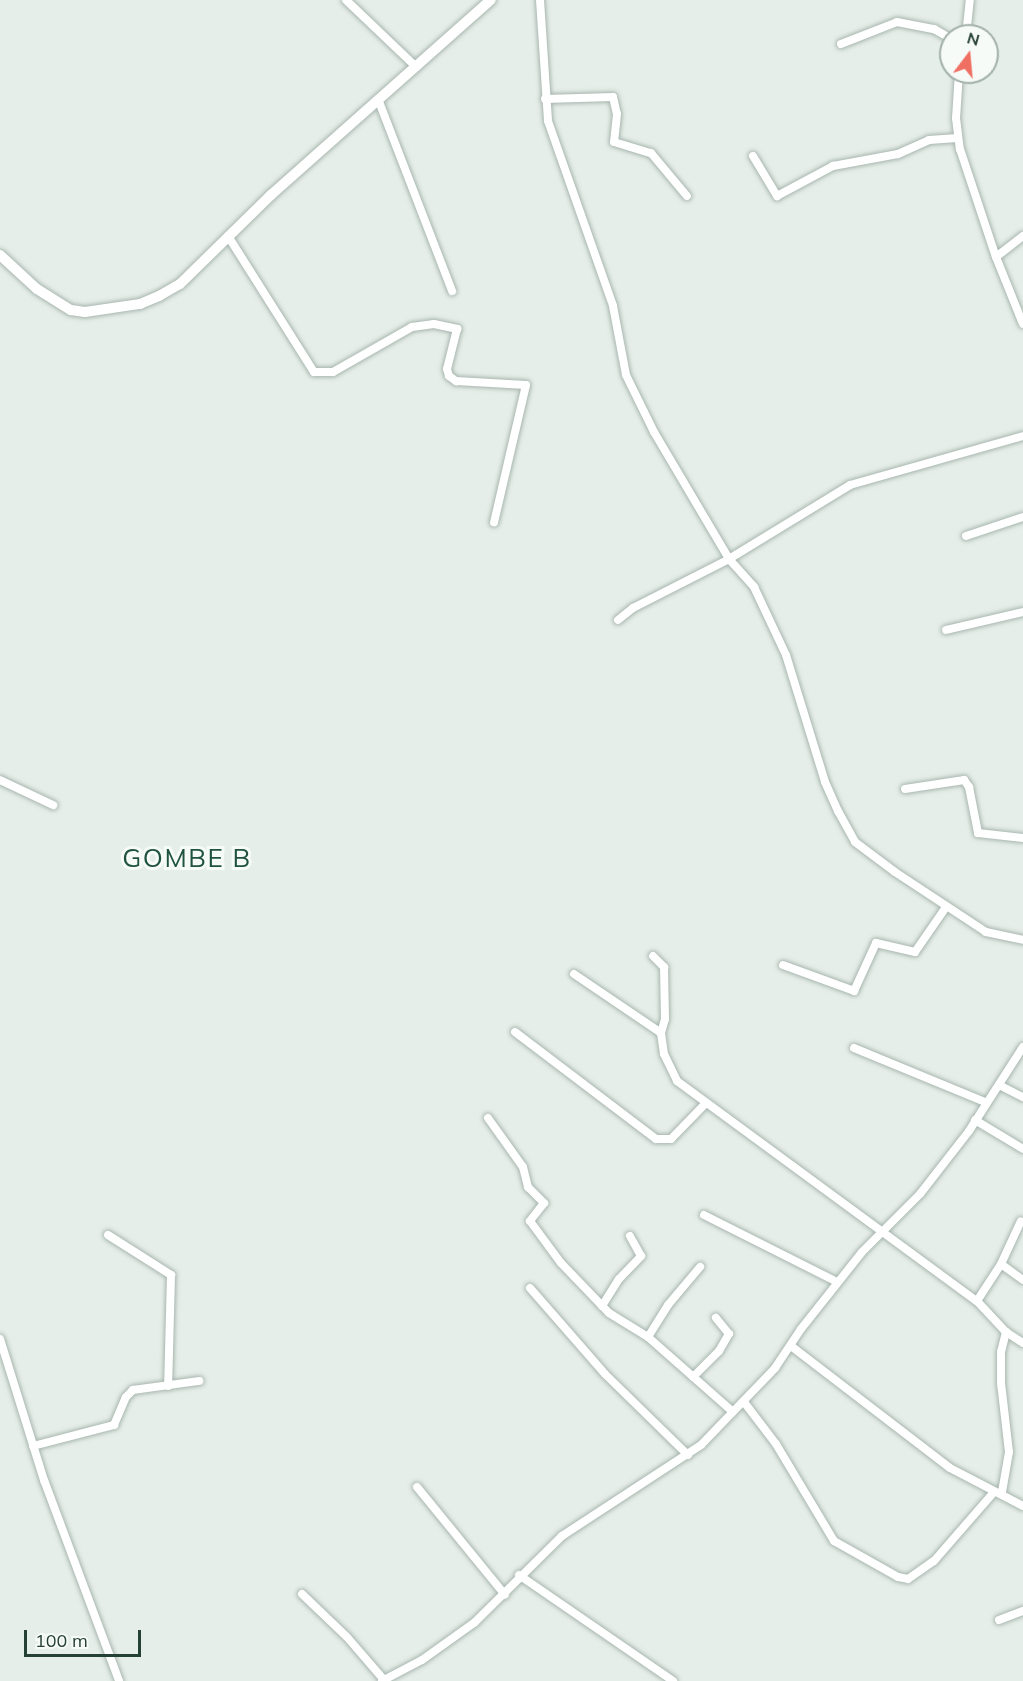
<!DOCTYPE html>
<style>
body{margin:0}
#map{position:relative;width:1023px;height:1681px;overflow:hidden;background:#e6eee9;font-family:Mulish,sans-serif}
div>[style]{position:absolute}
.roads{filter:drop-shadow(0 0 2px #a8b6af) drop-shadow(0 0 2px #a8b6af)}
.street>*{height:8px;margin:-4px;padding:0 4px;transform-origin:4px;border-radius:4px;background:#fff}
.secondary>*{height:10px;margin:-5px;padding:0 5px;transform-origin:5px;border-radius:5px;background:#fff}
span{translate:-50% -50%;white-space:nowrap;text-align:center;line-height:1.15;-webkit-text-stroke:6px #f6fbf8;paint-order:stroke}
.quarter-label{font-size:26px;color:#20533f;letter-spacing:1.5px}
.north{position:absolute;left:939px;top:24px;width:60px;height:60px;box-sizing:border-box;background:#f6fbf8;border:2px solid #a2b0aa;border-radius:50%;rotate:16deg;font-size:16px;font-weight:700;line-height:24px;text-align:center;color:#254035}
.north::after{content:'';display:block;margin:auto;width:21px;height:27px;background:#ef7063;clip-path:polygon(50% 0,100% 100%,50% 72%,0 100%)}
.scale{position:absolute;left:24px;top:1630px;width:117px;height:27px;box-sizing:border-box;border:3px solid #254035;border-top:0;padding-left:8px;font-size:18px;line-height:21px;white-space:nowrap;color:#254035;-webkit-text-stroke:4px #f6fbf8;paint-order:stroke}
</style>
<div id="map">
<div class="roads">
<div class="street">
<div style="left:346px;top:0;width:94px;rotate:43.7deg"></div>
<div style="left:540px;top:0;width:121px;rotate:86.2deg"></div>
<div style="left:548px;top:121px;width:196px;rotate:70.6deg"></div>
<div style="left:613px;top:306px;width:70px;rotate:79.3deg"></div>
<div style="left:626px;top:375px;width:64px;rotate:63.8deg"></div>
<div style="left:654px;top:432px;width:147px;rotate:59.4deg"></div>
<div style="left:729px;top:559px;width:38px;rotate:48deg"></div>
<div style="left:754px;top:587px;width:75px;rotate:64.8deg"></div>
<div style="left:786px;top:655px;width:133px;rotate:72.9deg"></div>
<div style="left:825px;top:782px;width:32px;rotate:66deg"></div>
<div style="left:838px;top:811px;width:35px;rotate:61deg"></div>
<div style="left:855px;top:842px;width:50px;rotate:36.9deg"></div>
<div style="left:895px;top:872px;width:109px;rotate:33.4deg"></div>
<div style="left:986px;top:932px;width:38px;rotate:12deg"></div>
<div style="left:966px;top:36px;width:36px;rotate:-84deg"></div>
<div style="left:841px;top:44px;width:60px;rotate:-21.4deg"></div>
<div style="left:897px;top:22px;width:38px;rotate:11deg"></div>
<div style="left:934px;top:29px;width:20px;rotate:30deg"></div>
<div style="left:959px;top:72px;width:46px;rotate:93.7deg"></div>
<div style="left:956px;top:118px;width:31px;rotate:83deg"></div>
<div style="left:960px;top:149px;width:114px;rotate:71.6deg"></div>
<div style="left:996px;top:257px;width:72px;rotate:68.1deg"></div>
<div style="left:378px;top:99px;width:206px;rotate:68.9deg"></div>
<div style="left:545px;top:99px;width:68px;rotate:-1.7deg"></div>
<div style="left:613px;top:97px;width:17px;rotate:77deg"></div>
<div style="left:617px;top:114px;width:28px;rotate:96deg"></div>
<div style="left:614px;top:142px;width:39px;rotate:17deg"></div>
<div style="left:651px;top:153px;width:56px;rotate:50.1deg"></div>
<div style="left:753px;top:156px;width:47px;rotate:59deg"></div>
<div style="left:777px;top:196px;width:64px;rotate:-28.2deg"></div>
<div style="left:833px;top:166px;width:66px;rotate:-10.5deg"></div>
<div style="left:898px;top:154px;width:34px;rotate:-24deg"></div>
<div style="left:929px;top:140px;width:29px;rotate:-4deg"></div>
<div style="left:228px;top:236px;width:161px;rotate:57.7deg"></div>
<div style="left:314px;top:372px;width:19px"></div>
<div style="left:333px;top:372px;width:91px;rotate:-29.7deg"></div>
<div style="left:412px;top:327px;width:22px;rotate:-8deg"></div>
<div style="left:434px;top:324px;width:24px;rotate:12deg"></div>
<div style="left:457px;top:329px;width:41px;rotate:104deg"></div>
<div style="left:447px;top:369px;width:7px;rotate:74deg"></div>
<div style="left:449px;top:376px;width:9px;rotate:36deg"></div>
<div style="left:456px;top:381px;width:70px;rotate:3.3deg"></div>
<div style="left:526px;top:385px;width:141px;rotate:103.1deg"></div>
<div style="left:996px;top:257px;width:34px;rotate:-38deg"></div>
<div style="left:966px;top:536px;width:60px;rotate:-18.4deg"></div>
<div style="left:618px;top:620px;width:19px;rotate:-39deg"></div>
<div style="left:633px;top:608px;width:108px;rotate:-27deg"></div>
<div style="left:729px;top:559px;width:142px;rotate:-31.4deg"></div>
<div style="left:850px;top:485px;width:180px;rotate:-15.8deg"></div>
<div style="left:946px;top:630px;width:79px;rotate:-13.2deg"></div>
<div style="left:0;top:780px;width:59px;rotate:25.3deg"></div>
<div style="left:905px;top:789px;width:60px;rotate:-8.7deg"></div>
<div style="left:964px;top:780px;width:9px;rotate:54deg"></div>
<div style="left:969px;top:787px;width:47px;rotate:78.9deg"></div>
<div style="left:978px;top:833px;width:45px;rotate:6.3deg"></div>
<div style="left:653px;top:956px;width:16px;rotate:45deg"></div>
<div style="left:664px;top:967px;width:52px;rotate:88.9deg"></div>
<div style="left:665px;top:1019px;width:15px;rotate:106deg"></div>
<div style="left:661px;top:1033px;width:21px;rotate:82deg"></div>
<div style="left:664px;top:1054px;width:30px;rotate:64deg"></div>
<div style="left:677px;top:1081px;width:372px;rotate:36.3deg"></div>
<div style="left:977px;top:1301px;width:42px;rotate:46.9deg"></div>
<div style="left:1006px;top:1332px;width:20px;rotate:33deg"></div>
<div style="left:783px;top:965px;width:76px;rotate:20.1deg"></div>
<div style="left:854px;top:991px;width:53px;rotate:-65.4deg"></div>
<div style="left:876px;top:943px;width:40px;rotate:13deg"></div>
<div style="left:915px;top:952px;width:55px;rotate:-55.4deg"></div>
<div style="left:574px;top:974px;width:105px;rotate:34.1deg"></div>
<div style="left:515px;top:1032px;width:177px;rotate:37.2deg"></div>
<div style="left:656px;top:1139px;width:15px"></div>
<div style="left:671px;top:1139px;width:49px;rotate:-45.8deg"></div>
<div style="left:854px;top:1048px;width:142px;rotate:22.4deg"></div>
<div style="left:999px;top:1085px;width:27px;rotate:27deg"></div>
<div style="left:488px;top:1118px;width:60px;rotate:54.5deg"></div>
<div style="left:523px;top:1167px;width:21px;rotate:76deg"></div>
<div style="left:528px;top:1187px;width:23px;rotate:45deg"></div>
<div style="left:544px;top:1203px;width:23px;rotate:128deg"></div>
<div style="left:530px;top:1221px;width:52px;rotate:53.6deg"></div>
<div style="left:561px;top:1263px;width:69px;rotate:46.2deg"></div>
<div style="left:609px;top:1313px;width:46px;rotate:31.6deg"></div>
<div style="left:648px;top:1337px;width:113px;rotate:41.4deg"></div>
<div style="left:975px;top:1120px;width:56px;rotate:31.1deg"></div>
<div style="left:704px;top:1215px;width:149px;rotate:26.7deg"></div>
<div style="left:108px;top:1235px;width:75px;rotate:32.4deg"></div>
<div style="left:171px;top:1275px;width:111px;rotate:91.5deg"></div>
<div style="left:1001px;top:1264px;width:47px;rotate:-65.1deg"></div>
<div style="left:530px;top:1288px;width:114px;rotate:48.9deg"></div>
<div style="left:605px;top:1374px;width:116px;rotate:44.3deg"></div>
<div style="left:977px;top:1301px;width:44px;rotate:-57deg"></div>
<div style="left:1001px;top:1264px;width:27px;rotate:36deg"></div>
<div style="left:602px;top:1306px;width:32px;rotate:-58deg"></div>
<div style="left:619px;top:1279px;width:32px;rotate:-46deg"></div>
<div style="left:641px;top:1256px;width:23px;rotate:-119deg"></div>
<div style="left:648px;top:1337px;width:38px;rotate:-58deg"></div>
<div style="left:668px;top:1305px;width:50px;rotate:-49.9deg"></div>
<div style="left:0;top:1339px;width:148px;rotate:72.7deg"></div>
<div style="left:44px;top:1480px;width:215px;rotate:69.5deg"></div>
<div style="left:791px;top:1346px;width:200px;rotate:37.5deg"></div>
<div style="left:950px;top:1468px;width:82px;rotate:27.5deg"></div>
<div style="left:693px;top:1377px;width:37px;rotate:-45deg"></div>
<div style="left:719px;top:1351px;width:20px;rotate:-60deg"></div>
<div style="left:729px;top:1334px;width:21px;rotate:-129deg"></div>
<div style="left:744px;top:1402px;width:53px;rotate:52.7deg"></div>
<div style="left:776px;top:1444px;width:113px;rotate:59.1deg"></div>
<div style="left:834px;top:1541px;width:73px;rotate:29.4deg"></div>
<div style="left:898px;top:1577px;width:10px;rotate:11deg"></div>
<div style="left:908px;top:1579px;width:32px;rotate:-35deg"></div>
<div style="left:934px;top:1561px;width:91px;rotate:-49deg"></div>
<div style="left:33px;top:1446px;width:84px;rotate:-14.5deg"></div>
<div style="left:114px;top:1425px;width:30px;rotate:-67deg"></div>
<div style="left:126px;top:1397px;width:10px;rotate:-45deg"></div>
<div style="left:133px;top:1390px;width:67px;rotate:-7.8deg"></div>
<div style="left:417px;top:1487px;width:139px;rotate:50.8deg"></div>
<div style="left:1002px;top:1492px;width:41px;rotate:-80.1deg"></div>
<div style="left:1009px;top:1452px;width:69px;rotate:-96.6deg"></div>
<div style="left:1001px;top:1383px;width:31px;rotate:-90deg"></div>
<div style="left:1001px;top:1352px;width:21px;rotate:-76deg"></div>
<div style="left:519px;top:1575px;width:187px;rotate:34.5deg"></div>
<div style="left:302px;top:1594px;width:62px;rotate:43.7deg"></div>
<div style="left:347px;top:1637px;width:57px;rotate:49.3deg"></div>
<div style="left:999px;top:1620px;width:26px;rotate:-21deg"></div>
<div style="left:382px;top:1681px;width:45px;rotate:-27.7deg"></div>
<div style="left:422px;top:1660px;width:65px;rotate:-35.6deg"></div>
<div style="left:475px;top:1622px;width:122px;rotate:-44.7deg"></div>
<div style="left:562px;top:1536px;width:166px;rotate:-33.2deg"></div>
<div style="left:701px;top:1445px;width:107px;rotate:-46.1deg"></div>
<div style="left:775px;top:1368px;width:47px;rotate:-56.3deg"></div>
<div style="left:801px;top:1329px;width:98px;rotate:-51.6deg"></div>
<div style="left:862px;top:1252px;width:82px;rotate:-45deg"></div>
<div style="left:920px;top:1194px;width:80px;rotate:-52.1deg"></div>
<div style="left:969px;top:1131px;width:100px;rotate:-57.3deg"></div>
</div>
<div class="secondary">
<div style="left:0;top:255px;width:50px;rotate:42.6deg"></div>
<div style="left:37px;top:289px;width:40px;rotate:32deg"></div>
<div style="left:71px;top:310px;width:14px;rotate:8deg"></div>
<div style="left:85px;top:312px;width:56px;rotate:-8.3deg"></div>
<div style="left:140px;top:304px;width:21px;rotate:-23deg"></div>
<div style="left:159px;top:296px;width:24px;rotate:-30deg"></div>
<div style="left:180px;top:284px;width:127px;rotate:-44.4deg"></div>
<div style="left:271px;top:195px;width:294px;rotate:-41.6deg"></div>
</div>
</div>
<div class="quarter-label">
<span style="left:187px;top:858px">GOMBE B</span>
</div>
<div class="north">N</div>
<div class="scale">100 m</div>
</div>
